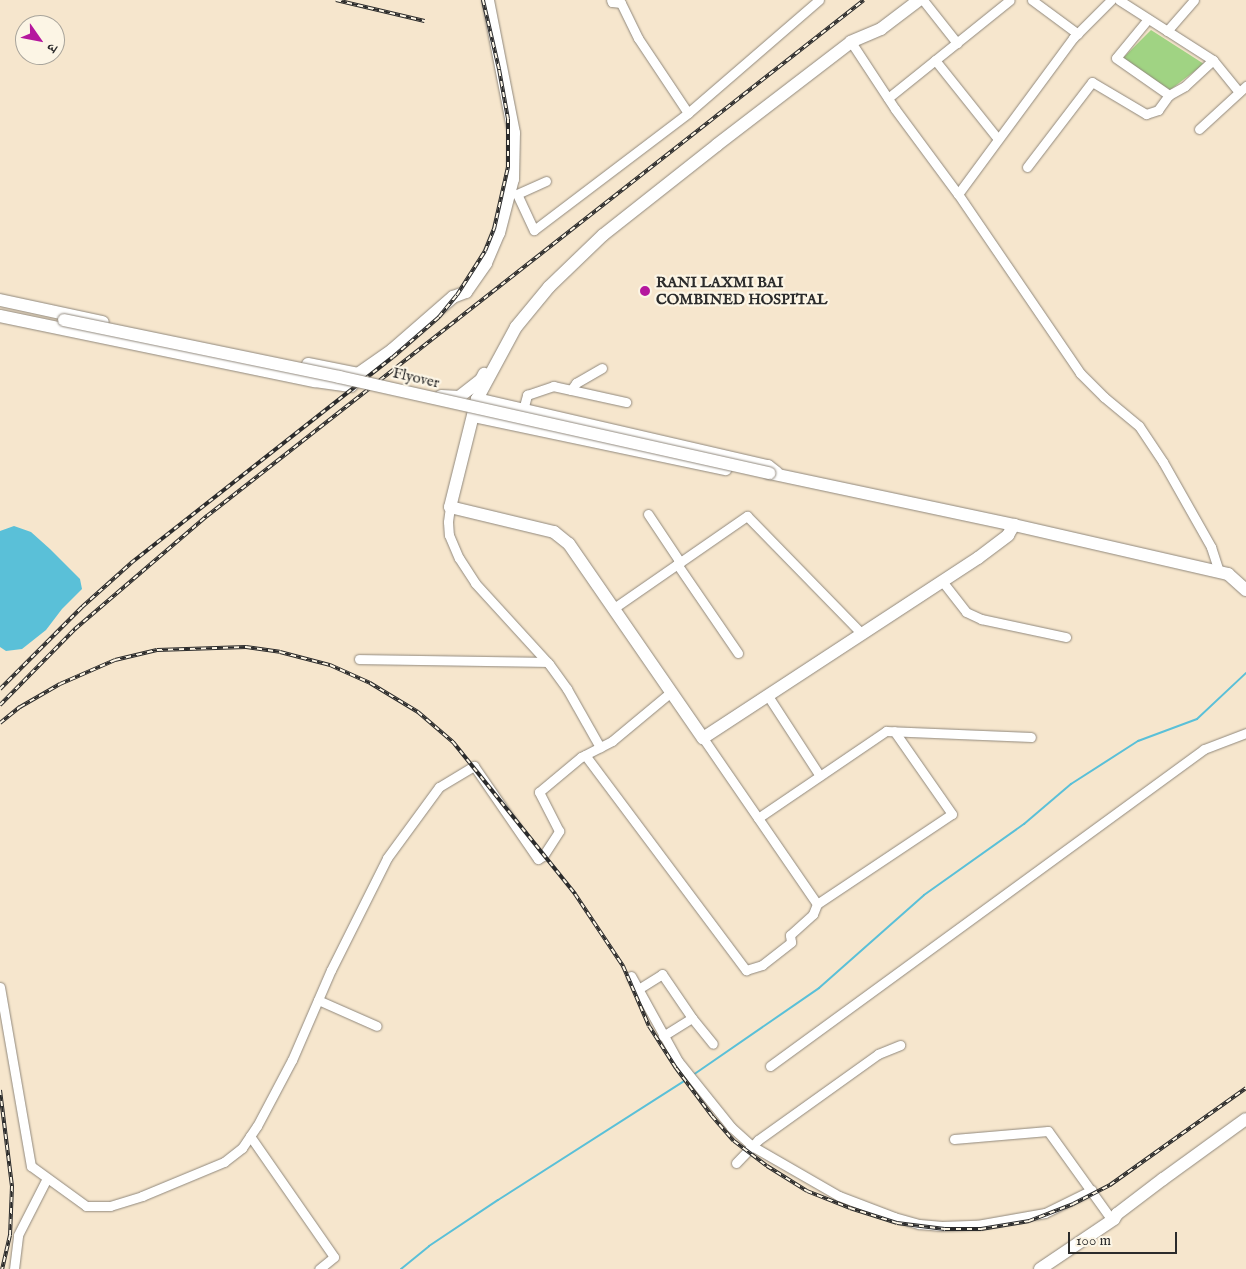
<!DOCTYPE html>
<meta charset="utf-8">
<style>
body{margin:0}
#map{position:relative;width:1246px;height:1269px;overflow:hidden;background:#f6e6cd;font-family:"IM FELL English","Noto Serif Devanagari",serif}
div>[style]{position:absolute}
.green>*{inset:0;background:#a0d383}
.water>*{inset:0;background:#5ac0d8}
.stream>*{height:2px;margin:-1px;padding:0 1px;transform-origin:1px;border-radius:1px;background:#5ac0d8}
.roads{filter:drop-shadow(0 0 1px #90887c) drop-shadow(0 0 1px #90887c)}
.street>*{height:9px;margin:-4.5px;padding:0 4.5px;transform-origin:4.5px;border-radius:4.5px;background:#fff}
.secondary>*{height:12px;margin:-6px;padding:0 6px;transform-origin:6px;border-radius:6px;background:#fff}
.rail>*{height:4px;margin-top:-2px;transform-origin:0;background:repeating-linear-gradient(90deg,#fcf5e5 0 5.5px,#2b2b2b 0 11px);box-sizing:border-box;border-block:1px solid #2b2b2b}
.bridges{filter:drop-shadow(0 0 1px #90887c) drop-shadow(0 0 1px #90887c)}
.secondary-bridge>*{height:12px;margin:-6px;padding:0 6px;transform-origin:6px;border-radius:6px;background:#fff}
.dots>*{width:14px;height:14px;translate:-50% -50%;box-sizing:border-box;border:2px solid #fcf5e5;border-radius:50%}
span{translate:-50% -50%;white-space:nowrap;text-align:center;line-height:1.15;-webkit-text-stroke:4.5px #fcf5e5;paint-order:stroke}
.poi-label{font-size:15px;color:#2b2b2b;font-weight:700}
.left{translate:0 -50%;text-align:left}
.street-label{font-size:15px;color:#2b2b2b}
.north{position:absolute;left:15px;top:15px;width:50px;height:50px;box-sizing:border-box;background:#fcf5e5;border:1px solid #a8a49b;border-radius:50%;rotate:123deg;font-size:14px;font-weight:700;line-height:20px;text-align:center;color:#2b2b2b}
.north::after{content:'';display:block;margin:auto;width:18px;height:22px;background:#b5179e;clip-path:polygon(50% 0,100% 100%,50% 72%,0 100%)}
.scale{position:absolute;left:1068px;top:1232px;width:109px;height:22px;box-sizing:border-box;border:2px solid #2b2b2b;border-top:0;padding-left:6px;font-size:15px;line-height:18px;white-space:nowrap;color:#2b2b2b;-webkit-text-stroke:4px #fcf5e5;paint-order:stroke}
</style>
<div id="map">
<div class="green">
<div style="clip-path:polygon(1151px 30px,1204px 64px,1170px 90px,1122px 59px)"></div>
</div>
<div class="water">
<div style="clip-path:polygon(14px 526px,31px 532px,50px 549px,80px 579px,82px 589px,62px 609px,46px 630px,22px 649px,6px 651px,0 647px,0 531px)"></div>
</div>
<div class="stream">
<div style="left:693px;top:1075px;width:153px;rotate:-34.6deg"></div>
<div style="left:819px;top:988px;width:140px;rotate:-41.5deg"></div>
<div style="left:924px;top:895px;width:123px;rotate:-35.4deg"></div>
<div style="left:1024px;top:824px;width:62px;rotate:-40.4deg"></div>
<div style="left:1071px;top:784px;width:80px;rotate:-32.7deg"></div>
<div style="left:1138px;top:741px;width:63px;rotate:-20.4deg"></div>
<div style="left:1197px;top:719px;width:67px;rotate:-43.2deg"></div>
<div style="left:401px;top:1269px;width:36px;rotate:-39deg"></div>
<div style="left:429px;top:1246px;width:83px;rotate:-33.7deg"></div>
<div style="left:498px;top:1200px;width:224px;rotate:-32.6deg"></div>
</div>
<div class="roads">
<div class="street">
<div style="left:923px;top:0;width:55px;rotate:51.7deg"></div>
<div style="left:1032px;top:0;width:57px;rotate:36.5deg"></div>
<div style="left:1119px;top:0;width:112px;rotate:32.6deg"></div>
<div style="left:1213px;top:60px;width:41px;rotate:50.9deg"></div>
<div style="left:1148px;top:19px;width:50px;rotate:129.4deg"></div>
<div style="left:1116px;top:58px;width:65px;rotate:34.9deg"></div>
<div style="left:1167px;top:31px;width:41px;rotate:-48.9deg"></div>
<div style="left:851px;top:42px;width:80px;rotate:56.7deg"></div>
<div style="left:895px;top:109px;width:106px;rotate:53.5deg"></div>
<div style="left:958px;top:194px;width:217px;rotate:55.7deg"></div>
<div style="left:1080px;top:373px;width:34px;rotate:45deg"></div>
<div style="left:1104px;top:397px;width:45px;rotate:39.6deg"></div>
<div style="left:1139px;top:426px;width:43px;rotate:56.3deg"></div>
<div style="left:1163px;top:462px;width:98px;rotate:60.5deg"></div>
<div style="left:1211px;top:547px;width:26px;rotate:72deg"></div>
<div style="left:935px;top:60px;width:101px;rotate:51.4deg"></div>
<div style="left:888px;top:98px;width:156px;rotate:-38.8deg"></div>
<div style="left:688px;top:113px;width:173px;rotate:-40.8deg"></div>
<div style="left:1199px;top:129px;width:64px;rotate:-42.5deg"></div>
<div style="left:1027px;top:167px;width:107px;rotate:-52.6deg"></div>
<div style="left:1092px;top:82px;width:63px;rotate:30.7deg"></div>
<div style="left:1146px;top:114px;width:13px;rotate:-18deg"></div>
<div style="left:1158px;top:110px;width:19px;rotate:-54deg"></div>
<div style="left:1169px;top:95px;width:18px;rotate:-29deg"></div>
<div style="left:1185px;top:86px;width:38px;rotate:-43deg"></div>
<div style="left:546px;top:181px;width:32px;rotate:156deg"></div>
<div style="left:517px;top:194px;width:40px;rotate:65deg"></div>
<div style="left:534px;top:230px;width:193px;rotate:-37.2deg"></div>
<div style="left:688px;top:113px;width:90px;rotate:-123.7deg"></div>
<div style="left:638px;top:38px;width:39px;rotate:-116deg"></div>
<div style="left:621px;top:3px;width:9px;rotate:-174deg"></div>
<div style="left:612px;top:2px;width:2px;rotate:-117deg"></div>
<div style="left:958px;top:194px;width:194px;rotate:-53.6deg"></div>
<div style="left:1073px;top:38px;width:54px;rotate:-45deg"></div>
<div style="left:571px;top:390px;width:9px;rotate:-54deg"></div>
<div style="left:576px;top:383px;width:30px;rotate:-30deg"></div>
<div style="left:523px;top:410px;width:16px;rotate:-75deg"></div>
<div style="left:527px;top:395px;width:28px;rotate:-19deg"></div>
<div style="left:553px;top:386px;width:75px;rotate:12.4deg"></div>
<div style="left:450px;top:507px;width:15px;rotate:98deg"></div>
<div style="left:448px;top:522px;width:13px;rotate:86deg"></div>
<div style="left:449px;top:535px;width:25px;rotate:67deg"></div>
<div style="left:459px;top:558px;width:30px;rotate:57deg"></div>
<div style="left:475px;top:583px;width:110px;rotate:47.6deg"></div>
<div style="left:549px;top:664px;width:31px;rotate:54deg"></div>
<div style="left:567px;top:689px;width:67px;rotate:60.4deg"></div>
<div style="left:648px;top:514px;width:58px;rotate:56.3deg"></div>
<div style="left:677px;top:564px;width:108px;rotate:55.6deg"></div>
<div style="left:942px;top:581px;width:39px;rotate:52deg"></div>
<div style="left:966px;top:612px;width:17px;rotate:25deg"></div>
<div style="left:981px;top:619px;width:87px;rotate:12deg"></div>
<div style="left:614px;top:608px;width:162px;rotate:-34.7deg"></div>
<div style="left:747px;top:516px;width:165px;rotate:45.7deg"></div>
<div style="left:359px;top:659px;width:188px;rotate:0.9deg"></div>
<div style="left:768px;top:696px;width:95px;rotate:57deg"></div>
<div style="left:703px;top:738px;width:201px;rotate:55.5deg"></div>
<div style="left:585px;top:755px;width:269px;rotate:53.2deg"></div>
<div style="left:746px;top:970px;width:17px;rotate:-17deg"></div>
<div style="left:762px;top:965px;width:37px;rotate:-38deg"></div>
<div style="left:791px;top:942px;width:7px;rotate:-98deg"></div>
<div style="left:790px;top:935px;width:31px;rotate:-42deg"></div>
<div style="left:813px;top:914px;width:11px;rotate:-68deg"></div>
<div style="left:817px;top:904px;width:162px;rotate:-33.7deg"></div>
<div style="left:952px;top:814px;width:101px;rotate:-124.9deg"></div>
<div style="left:758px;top:818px;width:155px;rotate:-34.2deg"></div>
<div style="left:886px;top:731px;width:145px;rotate:2.4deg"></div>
<div style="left:631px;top:976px;width:97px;rotate:61.1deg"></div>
<div style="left:678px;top:1061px;width:85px;rotate:51.2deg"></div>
<div style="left:731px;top:1127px;width:28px;rotate:42deg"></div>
<div style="left:752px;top:1146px;width:100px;rotate:29.9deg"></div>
<div style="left:839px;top:1196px;width:59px;rotate:20.9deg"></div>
<div style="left:894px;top:1217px;width:26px;rotate:16deg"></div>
<div style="left:919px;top:1224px;width:23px;rotate:5deg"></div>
<div style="left:942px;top:1226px;width:35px;rotate:-2deg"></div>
<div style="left:977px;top:1225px;width:69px;rotate:-10deg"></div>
<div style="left:1045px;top:1213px;width:52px;rotate:-26.1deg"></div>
<div style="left:0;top:987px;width:182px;rotate:80.2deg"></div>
<div style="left:31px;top:1166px;width:68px;rotate:36deg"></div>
<div style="left:86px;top:1206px;width:24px"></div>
<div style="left:110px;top:1206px;width:34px;rotate:-17deg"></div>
<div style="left:142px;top:1196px;width:89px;rotate:-22.5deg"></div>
<div style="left:224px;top:1162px;width:23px;rotate:-38deg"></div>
<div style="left:242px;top:1148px;width:27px;rotate:-56deg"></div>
<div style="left:257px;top:1126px;width:75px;rotate:-62.1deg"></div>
<div style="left:292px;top:1060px;width:98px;rotate:-66.6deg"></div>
<div style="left:331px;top:970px;width:125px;rotate:-63.4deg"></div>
<div style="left:387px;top:858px;width:88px;rotate:-53.8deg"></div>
<div style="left:439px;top:787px;width:41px;rotate:-31deg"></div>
<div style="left:474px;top:766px;width:113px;rotate:55.5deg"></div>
<div style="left:538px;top:859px;width:6px;rotate:-31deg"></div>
<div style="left:543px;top:856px;width:30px;rotate:-57deg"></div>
<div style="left:559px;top:831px;width:44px;rotate:-117.1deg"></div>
<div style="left:539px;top:792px;width:55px;rotate:-39.8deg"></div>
<div style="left:581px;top:757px;width:35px;rotate:-27deg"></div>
<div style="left:612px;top:741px;width:77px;rotate:-39.7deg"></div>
<div style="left:640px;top:988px;width:26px;rotate:-32deg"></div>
<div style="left:662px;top:974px;width:53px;rotate:55.7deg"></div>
<div style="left:692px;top:1018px;width:33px;rotate:51deg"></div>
<div style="left:318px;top:1000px;width:64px;rotate:23.8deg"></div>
<div style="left:663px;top:1036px;width:34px;rotate:-32deg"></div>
<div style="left:770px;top:1066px;width:537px;rotate:-36.14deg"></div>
<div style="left:1204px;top:749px;width:45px;rotate:-20.9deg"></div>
<div style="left:250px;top:1136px;width:147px;rotate:55.2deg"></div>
<div style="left:334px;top:1257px;width:19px;rotate:141deg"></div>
<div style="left:954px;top:1139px;width:94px;rotate:-4.9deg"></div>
<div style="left:1048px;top:1131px;width:110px;rotate:54.3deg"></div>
<div style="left:736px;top:1163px;width:32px;rotate:-46deg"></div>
<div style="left:758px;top:1140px;width:148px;rotate:-35.6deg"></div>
<div style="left:878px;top:1054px;width:24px;rotate:-22deg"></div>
<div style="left:14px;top:1269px;width:34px;rotate:-83deg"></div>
<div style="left:18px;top:1235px;width:64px;rotate:-63deg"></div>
</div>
<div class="secondary">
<div style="left:919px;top:0;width:48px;rotate:142.7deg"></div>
<div style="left:881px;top:29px;width:33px;rotate:157deg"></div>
<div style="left:851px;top:42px;width:169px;rotate:142.5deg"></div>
<div style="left:717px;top:145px;width:145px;rotate:141.7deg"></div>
<div style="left:603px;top:235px;width:75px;rotate:136.1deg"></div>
<div style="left:549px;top:287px;width:52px;rotate:129.5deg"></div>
<div style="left:516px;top:327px;width:82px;rotate:118.4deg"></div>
<div style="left:477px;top:399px;width:111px;rotate:104deg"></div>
<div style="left:450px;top:507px;width:107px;rotate:13.5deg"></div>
<div style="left:554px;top:532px;width:19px;rotate:39deg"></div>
<div style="left:569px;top:544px;width:236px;rotate:55.4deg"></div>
<div style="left:703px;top:738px;width:329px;rotate:-33.2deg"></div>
<div style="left:978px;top:558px;width:38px;rotate:-37deg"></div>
<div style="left:1008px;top:535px;width:12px;rotate:-59deg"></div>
<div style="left:0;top:300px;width:105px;rotate:12.1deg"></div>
<div style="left:0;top:316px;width:322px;rotate:11.7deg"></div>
<div style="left:315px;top:381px;width:36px;rotate:8deg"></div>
<div style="left:351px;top:386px;width:11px;rotate:-49deg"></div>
<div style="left:358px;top:378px;width:4px;rotate:-90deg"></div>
<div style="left:358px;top:374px;width:51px;rotate:-168.7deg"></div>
<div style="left:358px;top:374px;width:42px;rotate:-35.2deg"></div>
<div style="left:392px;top:350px;width:81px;rotate:-41deg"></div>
<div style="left:453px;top:297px;width:14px;rotate:-21deg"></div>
<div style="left:466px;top:292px;width:35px;rotate:-55deg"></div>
<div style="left:486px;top:263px;width:33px;rotate:-67deg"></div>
<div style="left:499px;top:233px;width:56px;rotate:-75.5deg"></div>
<div style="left:513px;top:179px;width:46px;rotate:-88.8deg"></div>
<div style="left:514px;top:133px;width:136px;rotate:-101.1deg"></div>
<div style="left:441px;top:396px;width:18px;rotate:3deg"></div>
<div style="left:459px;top:397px;width:28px;rotate:-38deg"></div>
<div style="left:481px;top:380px;width:7px;rotate:-63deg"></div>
<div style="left:477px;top:399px;width:299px;rotate:13deg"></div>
<div style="left:768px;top:466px;width:11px;rotate:38deg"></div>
<div style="left:473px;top:416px;width:258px;rotate:11.9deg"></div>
<div style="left:769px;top:473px;width:250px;rotate:12deg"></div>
<div style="left:1014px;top:525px;width:220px;rotate:12.9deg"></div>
<div style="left:1228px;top:574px;width:24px;rotate:42deg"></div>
<div style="left:1040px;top:1269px;width:89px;rotate:-34deg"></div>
<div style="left:1114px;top:1219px;width:6px;rotate:-59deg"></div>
<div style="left:1117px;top:1214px;width:58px;rotate:-37.3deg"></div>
<div style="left:1163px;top:1179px;width:102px;rotate:-35.9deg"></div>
</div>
</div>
<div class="rail">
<div style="left:336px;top:0;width:91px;rotate:13.3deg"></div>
<div style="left:0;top:689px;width:116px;rotate:-45deg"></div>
<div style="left:82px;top:607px;width:66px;rotate:-41.9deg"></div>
<div style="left:131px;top:563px;width:333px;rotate:-38.2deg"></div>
<div style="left:393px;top:357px;width:61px;rotate:-41deg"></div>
<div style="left:439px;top:317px;width:28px;rotate:-51deg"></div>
<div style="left:457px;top:295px;width:52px;rotate:-57.5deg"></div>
<div style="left:485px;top:251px;width:24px;rotate:-68deg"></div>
<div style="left:494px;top:229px;width:64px;rotate:-77.3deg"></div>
<div style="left:508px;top:167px;width:48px;rotate:-90deg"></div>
<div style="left:508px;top:119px;width:51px;rotate:-100.2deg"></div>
<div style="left:499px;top:69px;width:71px;rotate:-103.1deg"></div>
<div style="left:0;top:705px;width:107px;rotate:-45.4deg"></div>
<div style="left:75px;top:629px;width:174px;rotate:-40.6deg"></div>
<div style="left:207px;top:516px;width:835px;rotate:-38.15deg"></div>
<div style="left:0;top:723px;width:26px;rotate:-39deg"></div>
<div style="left:20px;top:707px;width:46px;rotate:-29.9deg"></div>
<div style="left:60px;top:684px;width:60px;rotate:-23.6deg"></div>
<div style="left:115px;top:660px;width:43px;rotate:-13.4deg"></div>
<div style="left:157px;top:650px;width:89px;rotate:-1.9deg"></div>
<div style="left:246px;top:647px;width:34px;rotate:8deg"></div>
<div style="left:280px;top:652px;width:52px;rotate:14.6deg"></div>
<div style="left:330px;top:665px;width:44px;rotate:24.2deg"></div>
<div style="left:370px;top:683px;width:56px;rotate:31.1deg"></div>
<div style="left:418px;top:712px;width:46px;rotate:40.6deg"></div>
<div style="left:453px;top:742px;width:195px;rotate:51.2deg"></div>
<div style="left:575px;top:894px;width:87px;rotate:56.3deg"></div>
<div style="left:623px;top:966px;width:65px;rotate:66.6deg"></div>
<div style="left:649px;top:1026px;width:50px;rotate:57.3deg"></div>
<div style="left:676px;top:1068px;width:60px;rotate:53.1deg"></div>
<div style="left:712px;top:1116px;width:33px;rotate:49deg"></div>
<div style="left:734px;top:1141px;width:41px;rotate:37.1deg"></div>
<div style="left:767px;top:1166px;width:47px;rotate:32deg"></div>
<div style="left:807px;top:1191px;width:46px;rotate:21.6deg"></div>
<div style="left:850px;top:1208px;width:49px;rotate:17.7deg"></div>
<div style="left:897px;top:1223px;width:48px;rotate:7.1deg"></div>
<div style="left:945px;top:1229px;width:36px"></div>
<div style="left:981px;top:1229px;width:49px;rotate:-9.5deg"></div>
<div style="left:1029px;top:1221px;width:47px;rotate:-21.1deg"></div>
<div style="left:1073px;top:1204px;width:42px;rotate:-27.2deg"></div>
<div style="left:1110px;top:1185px;width:167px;rotate:-35.5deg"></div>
<div style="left:0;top:1090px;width:97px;rotate:82.9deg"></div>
<div style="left:12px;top:1186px;width:49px;rotate:92.3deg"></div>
<div style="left:10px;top:1235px;width:35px;rotate:103deg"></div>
</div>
<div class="bridges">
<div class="secondary-bridge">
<div style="left:64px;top:320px;width:281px;rotate:11.7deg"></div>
<div style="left:339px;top:377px;width:441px;rotate:12.6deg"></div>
</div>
</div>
<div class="dots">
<div style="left:645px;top:291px;background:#b5179e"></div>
</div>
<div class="poi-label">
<span class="left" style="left:656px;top:291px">RANI LAXMI BAI<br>COMBINED HOSPITAL</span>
</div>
<div class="street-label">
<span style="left:416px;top:378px;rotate:13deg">Flyover</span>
</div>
<div class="north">उ</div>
<div class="scale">100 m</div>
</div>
